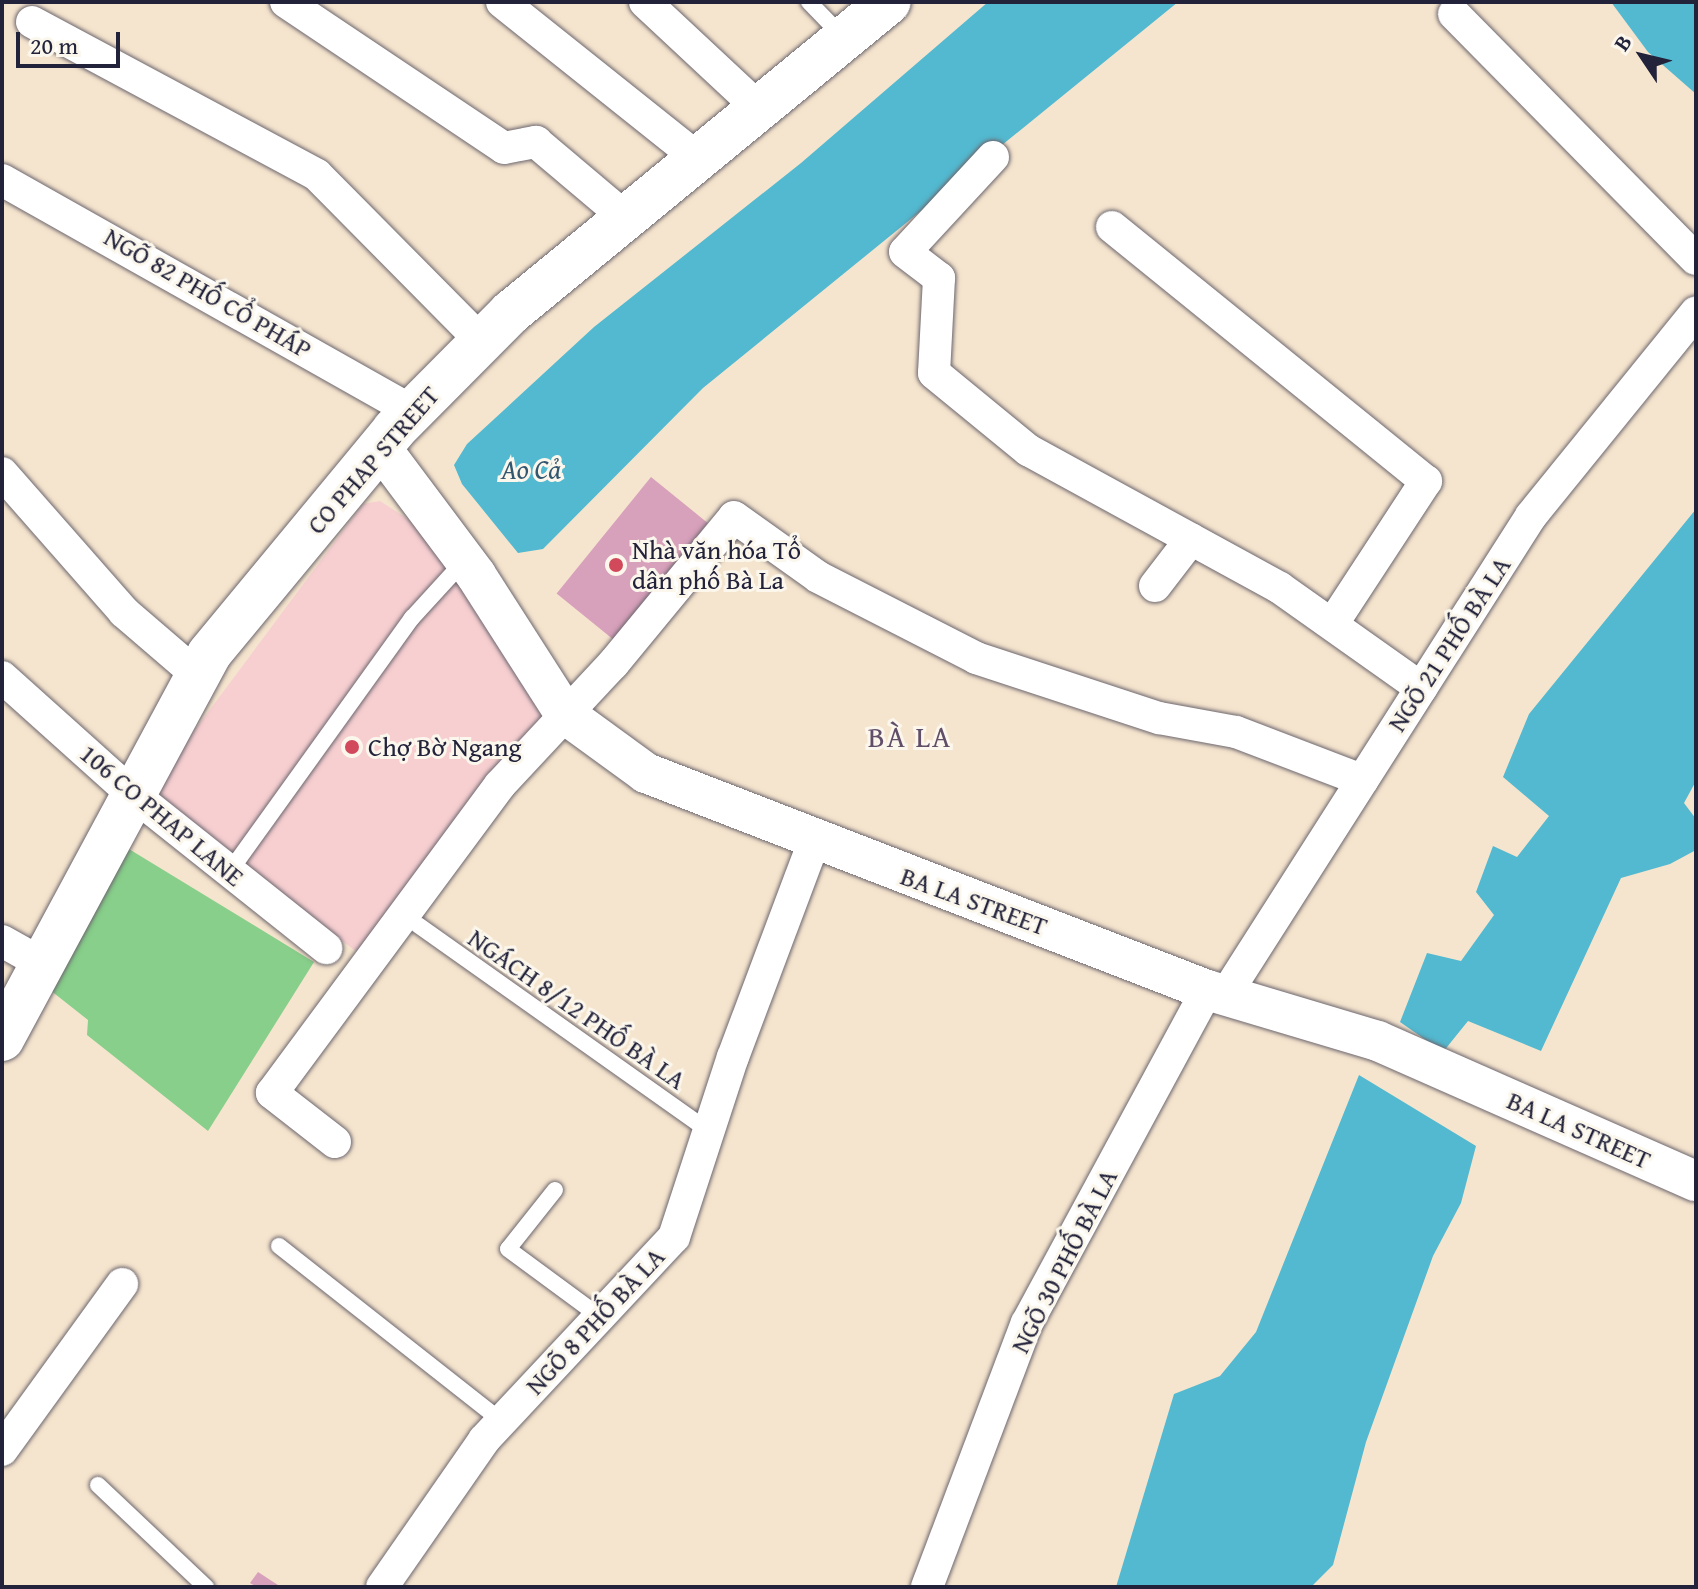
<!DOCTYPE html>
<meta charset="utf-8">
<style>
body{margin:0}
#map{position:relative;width:1698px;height:1589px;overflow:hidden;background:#f6e5ce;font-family:"Gentium Book Plus",serif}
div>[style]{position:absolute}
.built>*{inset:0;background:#f7cfd1}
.green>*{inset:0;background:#87cf8a}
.water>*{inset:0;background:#52b9d0}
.building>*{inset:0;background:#d7a0bb;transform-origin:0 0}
.roads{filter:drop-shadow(0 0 2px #6c666e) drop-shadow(0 0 2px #6c666e)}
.service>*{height:16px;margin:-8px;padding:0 8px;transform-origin:8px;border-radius:8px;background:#fff}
.minor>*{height:32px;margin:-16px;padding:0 16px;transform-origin:16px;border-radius:16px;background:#fff}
.tertiary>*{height:40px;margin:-20px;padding:0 20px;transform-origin:20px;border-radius:20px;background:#fff}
.secondary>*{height:44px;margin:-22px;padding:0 22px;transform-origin:22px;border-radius:22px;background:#fff}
.dots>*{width:22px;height:22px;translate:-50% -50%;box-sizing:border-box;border:4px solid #fbf7ec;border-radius:50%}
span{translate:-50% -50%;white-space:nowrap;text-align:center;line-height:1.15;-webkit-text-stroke:6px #fbf7ec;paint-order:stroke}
.street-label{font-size:26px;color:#22223b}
.poi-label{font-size:26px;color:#22223b}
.left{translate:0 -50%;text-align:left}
.water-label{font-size:28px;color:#33576f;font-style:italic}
.quarter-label{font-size:30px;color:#614e68;letter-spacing:2px}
.frame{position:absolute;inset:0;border:4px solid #22223b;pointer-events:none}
.north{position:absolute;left:1602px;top:16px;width:80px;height:80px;-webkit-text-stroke:6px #fbf7ec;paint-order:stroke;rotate:305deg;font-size:22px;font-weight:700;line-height:32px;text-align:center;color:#22223b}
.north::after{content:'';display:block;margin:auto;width:28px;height:36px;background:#22223b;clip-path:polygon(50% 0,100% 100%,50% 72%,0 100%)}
.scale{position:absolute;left:16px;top:32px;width:104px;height:36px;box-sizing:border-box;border:4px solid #22223b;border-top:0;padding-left:10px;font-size:24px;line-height:28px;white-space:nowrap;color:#22223b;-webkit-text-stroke:6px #fbf7ec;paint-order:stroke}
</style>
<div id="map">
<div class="built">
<div style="clip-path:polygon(380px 501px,414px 523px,553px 712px,360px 954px,144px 798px,363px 504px)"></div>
</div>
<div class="green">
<div style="clip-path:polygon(124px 846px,314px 962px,208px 1131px,87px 1035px,88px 1020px,50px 990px)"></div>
</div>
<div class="water">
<div style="clip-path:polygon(988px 2px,1178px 2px,703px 388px,543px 549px,518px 553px,462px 484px,454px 465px,467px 444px,594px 327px,801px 163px)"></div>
<div style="clip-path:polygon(1611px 2px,1696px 2px,1696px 94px,1648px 52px)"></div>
<div style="clip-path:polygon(1696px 509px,1696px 781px,1684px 803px,1696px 819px,1696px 850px,1670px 864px,1621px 878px,1541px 1051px,1468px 1021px,1443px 1052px,1400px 1022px,1427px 953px,1461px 961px,1494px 915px,1476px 892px,1493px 846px,1517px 857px,1549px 816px,1503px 777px,1529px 714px)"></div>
<div style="clip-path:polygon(1359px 1075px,1476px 1146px,1461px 1203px,1433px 1256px,1366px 1442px,1333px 1565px,1311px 1587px,1116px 1587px,1174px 1394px,1220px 1376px,1256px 1332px)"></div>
</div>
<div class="building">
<div style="left:651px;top:477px;width:73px;height:150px;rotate:39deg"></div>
<div style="clip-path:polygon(258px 1572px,281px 1587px,257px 1587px,250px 1583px)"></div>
</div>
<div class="roads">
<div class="service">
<div style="left:809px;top:2px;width:50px;rotate:45.8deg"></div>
<div style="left:230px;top:871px;width:312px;rotate:-54.3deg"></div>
<div style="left:412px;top:618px;width:77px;rotate:-47.6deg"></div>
<div style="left:418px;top:925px;width:357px;rotate:35.3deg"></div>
<div style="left:555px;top:1190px;width:75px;rotate:128.5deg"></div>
<div style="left:508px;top:1249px;width:113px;rotate:36.4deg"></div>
<div style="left:279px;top:1246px;width:283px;rotate:38.2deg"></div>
<div style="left:98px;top:1485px;width:149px;rotate:43.4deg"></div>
</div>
<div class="minor">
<div style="left:286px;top:2px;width:262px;rotate:33.8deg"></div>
<div style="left:504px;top:148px;width:33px;rotate:-11deg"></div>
<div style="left:536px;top:142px;width:119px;rotate:40.2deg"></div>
<div style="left:502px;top:2px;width:255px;rotate:38.6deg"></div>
<div style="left:645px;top:2px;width:158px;rotate:43deg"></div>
<div style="left:1454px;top:14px;width:344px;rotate:45.4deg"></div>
<div style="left:32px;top:22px;width:323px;rotate:28.2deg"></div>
<div style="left:317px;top:175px;width:232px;rotate:45.3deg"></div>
<div style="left:993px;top:157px;width:129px;rotate:132.8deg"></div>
<div style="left:905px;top:252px;width:43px;rotate:37.4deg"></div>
<div style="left:939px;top:278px;width:95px;rotate:93deg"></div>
<div style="left:934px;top:373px;width:122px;rotate:39.3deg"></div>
<div style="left:1028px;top:450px;width:287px;rotate:28.7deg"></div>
<div style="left:1280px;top:588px;width:173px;rotate:35.3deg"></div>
<div style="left:2px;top:180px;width:471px;rotate:29.4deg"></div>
<div style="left:1112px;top:227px;width:404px;rotate:39deg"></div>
<div style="left:1426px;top:481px;width:170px;rotate:123.2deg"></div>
<div style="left:2px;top:473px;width:185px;rotate:48.7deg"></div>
<div style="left:124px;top:612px;width:95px;rotate:40.7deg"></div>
<div style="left:1155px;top:586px;width:59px;rotate:-52.5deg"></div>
<div style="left:2px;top:677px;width:172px;rotate:41.9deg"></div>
<div style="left:130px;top:792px;width:251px;rotate:38.5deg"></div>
<div style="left:2px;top:941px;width:47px;rotate:29.3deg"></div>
<div style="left:1226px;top:994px;width:567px;rotate:-57.46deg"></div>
<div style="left:1531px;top:516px;width:262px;rotate:-51deg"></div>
<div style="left:335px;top:1142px;width:80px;rotate:-142.1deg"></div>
<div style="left:272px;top:1093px;width:383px;rotate:-53.5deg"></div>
<div style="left:500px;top:785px;width:166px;rotate:-47deg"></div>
<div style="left:613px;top:664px;width:190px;rotate:-50.5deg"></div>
<div style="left:734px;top:517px;width:103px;rotate:35.5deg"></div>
<div style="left:818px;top:577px;width:178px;rotate:27.1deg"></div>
<div style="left:976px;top:658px;width:193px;rotate:18.2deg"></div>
<div style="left:1159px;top:718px;width:78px;rotate:10.3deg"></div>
<div style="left:1236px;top:732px;width:135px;rotate:20.9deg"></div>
<div style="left:2px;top:1450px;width:205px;rotate:-54.1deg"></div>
<div style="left:382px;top:1587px;width:179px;rotate:-55.2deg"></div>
<div style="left:484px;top:1440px;width:278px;rotate:-46.9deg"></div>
<div style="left:674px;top:1237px;width:189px;rotate:-71.9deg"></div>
<div style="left:733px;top:1057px;width:230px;rotate:-69.4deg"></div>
<div style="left:927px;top:1587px;width:282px;rotate:-69.3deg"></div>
<div style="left:1027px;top:1323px;width:379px;rotate:-61.6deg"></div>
</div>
<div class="tertiary">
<div style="left:381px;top:448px;width:159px;rotate:53.2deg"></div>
<div style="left:476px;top:575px;width:165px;rotate:57.4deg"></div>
<div style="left:565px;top:714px;width:100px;rotate:36.1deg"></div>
<div style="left:646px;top:773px;width:602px;rotate:21.15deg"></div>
<div style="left:1207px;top:990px;width:178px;rotate:16.6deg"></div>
<div style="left:1378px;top:1041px;width:347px;rotate:23.8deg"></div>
</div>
<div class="secondary">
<div style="left:2px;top:1039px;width:437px;rotate:-61.7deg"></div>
<div style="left:209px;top:654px;width:291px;rotate:-50.4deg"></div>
<div style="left:394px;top:430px;width:165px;rotate:-45.2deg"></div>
<div style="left:510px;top:313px;width:490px;rotate:-39.4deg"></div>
</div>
</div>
<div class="dots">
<div style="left:616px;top:565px;background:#d1495b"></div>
<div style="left:352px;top:747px;background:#d1495b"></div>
</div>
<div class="street-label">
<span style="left:208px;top:293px;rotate:30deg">NGÕ 82 PHỐ CỔ PHÁP</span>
<span style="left:373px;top:460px;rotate:-49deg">CO PHAP STREET</span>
<span style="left:1449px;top:644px;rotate:-57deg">NGÕ 21 PHỐ BÀ LA</span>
<span style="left:162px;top:815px;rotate:40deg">106 CO PHAP LANE</span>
<span style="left:974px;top:901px;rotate:20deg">BA LA STREET</span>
<span style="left:577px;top:1009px;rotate:35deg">NGÁCH 8/12 PHỐ BÀ LA</span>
<span style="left:1579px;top:1130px;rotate:24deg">BA LA STREET</span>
<span style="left:1064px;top:1261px;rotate:-63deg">NGÕ 30 PHỐ BÀ LA</span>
<span style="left:595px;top:1321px;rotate:-47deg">NGÕ 8 PHỐ BÀ LA</span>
</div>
<div class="poi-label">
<span class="left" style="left:632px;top:565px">Nhà văn hóa Tổ<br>dân phố Bà La</span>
<span class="left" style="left:368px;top:747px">Chợ Bờ Ngang</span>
</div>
<div class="water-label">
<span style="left:531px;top:469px">Ao Cả</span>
</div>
<div class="quarter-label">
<span style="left:910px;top:736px">BÀ LA</span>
</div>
<div class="frame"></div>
<div class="north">B</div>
<div class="scale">20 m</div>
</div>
